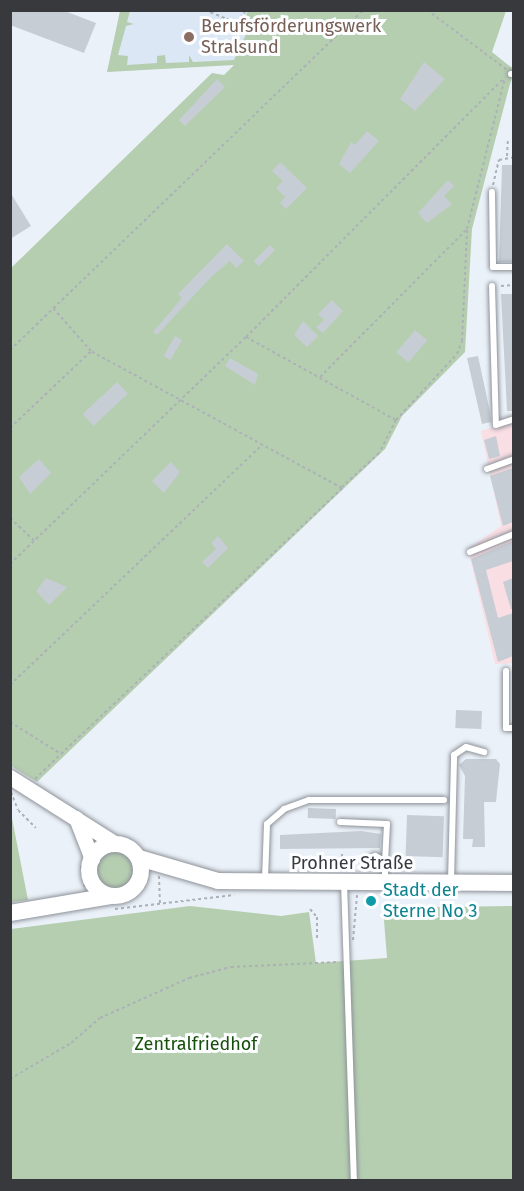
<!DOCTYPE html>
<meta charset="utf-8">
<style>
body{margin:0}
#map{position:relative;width:524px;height:1191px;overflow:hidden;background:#ebf1f8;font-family:"Fira Sans",sans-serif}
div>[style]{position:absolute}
.built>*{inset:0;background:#dce7f5}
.industrial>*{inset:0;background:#f9dee4}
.green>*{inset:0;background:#b5ceb0}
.round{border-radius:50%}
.building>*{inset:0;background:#c7cdd4;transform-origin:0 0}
.path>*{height:2px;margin-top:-1px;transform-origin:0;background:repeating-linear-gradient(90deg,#acb1b7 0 3px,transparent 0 6px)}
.roads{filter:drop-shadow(0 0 2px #8d9299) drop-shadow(0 0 2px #8d9299)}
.service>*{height:6px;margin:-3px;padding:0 3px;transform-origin:3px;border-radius:3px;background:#fff}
.tertiary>*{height:15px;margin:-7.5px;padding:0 7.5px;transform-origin:7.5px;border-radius:7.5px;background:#fff}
.secondary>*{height:16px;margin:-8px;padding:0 8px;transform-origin:8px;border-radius:8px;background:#fff}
.secondary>.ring{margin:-8px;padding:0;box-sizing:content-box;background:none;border:16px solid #fff;border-radius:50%}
.dots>*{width:16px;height:16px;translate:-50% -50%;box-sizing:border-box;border:3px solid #fcfeff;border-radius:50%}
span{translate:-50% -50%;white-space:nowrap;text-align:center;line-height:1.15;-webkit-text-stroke:6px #fcfeff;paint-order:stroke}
.education-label{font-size:18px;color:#785e54}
.left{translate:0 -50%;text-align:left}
.street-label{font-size:18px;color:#37393c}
.culture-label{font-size:18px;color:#0d838f}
.park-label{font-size:18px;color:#164f09}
.frame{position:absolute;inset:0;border:12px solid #37393c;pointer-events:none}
</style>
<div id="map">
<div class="built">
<div style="clip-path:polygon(120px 11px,291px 11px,235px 64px,107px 72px)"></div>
</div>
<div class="industrial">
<div style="clip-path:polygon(513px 421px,513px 663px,495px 664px,468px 549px,501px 526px,481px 431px)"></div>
</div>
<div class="green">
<div style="clip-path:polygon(120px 11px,130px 11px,127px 22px,134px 24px,126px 26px,118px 55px,128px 56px,127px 65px,157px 63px,157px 56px,165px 55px,166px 63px,189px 62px,189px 55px,193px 62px,234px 60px,248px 30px,241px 26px,248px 11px,506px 11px,492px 52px,512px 68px,511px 80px,472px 229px,465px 352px,402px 416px,385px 449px,37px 782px,11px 766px,11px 268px,212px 73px,224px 75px,234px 65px,107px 72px)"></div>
<div style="clip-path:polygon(10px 808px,28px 900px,11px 902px,10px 902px)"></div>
<div class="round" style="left:96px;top:850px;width:40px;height:40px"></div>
<div style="clip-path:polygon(190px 906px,281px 916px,309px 912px,316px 963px,387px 958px,383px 908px,513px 906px,513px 1180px,11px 1180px,11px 929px)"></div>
</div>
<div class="building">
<div style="clip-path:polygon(10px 10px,62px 10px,96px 23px,84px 53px,10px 25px)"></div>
<div style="clip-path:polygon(424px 62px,445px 79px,415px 111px,400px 99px)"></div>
<div style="clip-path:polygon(217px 79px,225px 87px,185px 126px,179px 120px)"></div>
<div style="clip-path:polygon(367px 131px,379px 141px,350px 173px,339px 164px,351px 142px,355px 145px)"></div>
<div style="clip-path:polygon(280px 162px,307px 188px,286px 209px,280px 203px,285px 197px,276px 188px,283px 181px,272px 171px)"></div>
<div style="clip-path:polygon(502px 165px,513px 165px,513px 262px,499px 262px)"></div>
<div style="clip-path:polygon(448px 180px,454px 186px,444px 196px,452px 204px,427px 223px,418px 213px)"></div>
<div style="clip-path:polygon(10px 192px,31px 226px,10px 239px)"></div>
<div style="clip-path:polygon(227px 244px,244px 261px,236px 268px,230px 261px,211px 277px,157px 335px,153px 332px,182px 298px,178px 294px)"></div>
<div style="left:270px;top:245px;width:7px;height:23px;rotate:45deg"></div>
<div style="clip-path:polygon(501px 294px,513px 294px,513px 411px,507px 411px)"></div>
<div style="clip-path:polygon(332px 300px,343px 311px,323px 333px,316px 327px,324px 320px,318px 314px)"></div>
<div style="clip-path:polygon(303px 321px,318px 336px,307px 347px,294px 335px)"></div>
<div style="left:415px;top:330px;width:16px;height:29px;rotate:40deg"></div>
<div style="left:175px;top:336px;width:8px;height:23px;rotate:30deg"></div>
<div style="clip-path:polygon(478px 356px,490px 412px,491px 422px,482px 424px,467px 358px)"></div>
<div style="clip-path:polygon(230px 358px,258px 374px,255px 385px,225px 366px)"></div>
<div style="left:117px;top:382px;width:16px;height:47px;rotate:47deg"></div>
<div style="clip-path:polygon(496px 436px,500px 456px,489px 459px,484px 440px)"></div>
<div style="clip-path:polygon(39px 459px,51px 473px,30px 494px,19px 477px)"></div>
<div style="clip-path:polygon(171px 462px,180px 472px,164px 493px,152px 481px)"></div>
<div style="clip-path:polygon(513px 468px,513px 522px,503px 526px,490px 476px)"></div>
<div style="clip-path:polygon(218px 536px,228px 548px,208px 568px,202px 562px,216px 549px,211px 543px)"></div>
<div style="clip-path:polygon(513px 541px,513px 561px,486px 570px,498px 618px,513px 613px,513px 656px,498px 662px,471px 559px)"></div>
<div style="clip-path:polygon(46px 578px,67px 587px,49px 605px,36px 591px)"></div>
<div style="clip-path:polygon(513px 578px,513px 609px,511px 609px,503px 582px)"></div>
<div style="left:456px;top:710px;width:26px;height:18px;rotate:2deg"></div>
<div style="clip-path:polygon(466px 759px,496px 759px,500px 764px,496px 802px,484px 802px,485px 847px,472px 847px,473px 839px,463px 839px,465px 776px,459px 765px)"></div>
<div style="left:308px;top:808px;width:28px;height:10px;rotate:2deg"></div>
<div style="left:407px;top:815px;width:37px;height:41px;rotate:2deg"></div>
<div style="clip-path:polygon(361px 831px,381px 834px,380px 848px,280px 849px,280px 835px)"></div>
</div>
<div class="path">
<div style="left:205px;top:10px;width:35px;rotate:22deg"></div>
<div style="left:237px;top:23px;width:16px;rotate:-55deg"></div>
<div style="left:427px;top:10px;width:99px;rotate:36.8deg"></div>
<div style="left:507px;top:156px;width:18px;rotate:-87deg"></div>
<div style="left:493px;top:185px;width:26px;rotate:-77deg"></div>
<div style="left:499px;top:160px;width:15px;rotate:-11deg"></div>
<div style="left:501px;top:286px;width:13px;rotate:-4deg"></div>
<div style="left:246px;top:337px;width:366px;rotate:-45.1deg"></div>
<div style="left:10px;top:350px;width:490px;rotate:-43.9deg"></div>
<div style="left:320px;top:377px;width:207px;rotate:-45.2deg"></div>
<div style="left:396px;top:420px;width:90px;rotate:-47.3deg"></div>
<div style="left:457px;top:354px;width:14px;rotate:-69deg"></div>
<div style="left:462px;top:341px;width:112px;rotate:-87.4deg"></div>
<div style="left:467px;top:229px;width:156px;rotate:-75.9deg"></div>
<div style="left:10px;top:428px;width:112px;rotate:-43.5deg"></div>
<div style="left:10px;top:518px;width:34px;rotate:43deg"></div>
<div style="left:10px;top:564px;width:327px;rotate:-43.9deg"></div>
<div style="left:246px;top:337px;width:171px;rotate:29deg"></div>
<div style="left:396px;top:420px;width:37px;rotate:117deg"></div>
<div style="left:379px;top:453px;width:50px;rotate:137.4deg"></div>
<div style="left:10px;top:685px;width:348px;rotate:-43.6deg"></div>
<div style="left:10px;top:722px;width:60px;rotate:32.1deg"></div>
<div style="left:61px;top:754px;width:387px;rotate:-43.4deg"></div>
<div style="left:342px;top:488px;width:286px;rotate:-151.4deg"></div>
<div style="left:91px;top:351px;width:56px;rotate:-131.4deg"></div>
<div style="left:35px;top:779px;width:36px;rotate:-44deg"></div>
<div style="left:11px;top:792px;width:19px;rotate:69deg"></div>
<div style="left:18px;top:810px;width:25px;rotate:45deg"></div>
<div style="left:128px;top:839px;width:13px;rotate:32deg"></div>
<div style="left:341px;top:862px;width:7px"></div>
<div style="left:81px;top:866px;width:22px;rotate:80deg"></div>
<div style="left:341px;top:869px;width:15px;rotate:-86deg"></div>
<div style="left:159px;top:876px;width:27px;rotate:88deg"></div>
<div style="left:115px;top:909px;width:120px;rotate:-6.7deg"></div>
<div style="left:310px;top:909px;width:11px;rotate:49deg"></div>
<div style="left:317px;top:917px;width:21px;rotate:90deg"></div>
<div style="left:353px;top:940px;width:45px;rotate:-84.9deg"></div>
<div style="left:10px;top:1079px;width:71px;rotate:-30.5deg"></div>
<div style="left:71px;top:1043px;width:38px;rotate:-41deg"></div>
<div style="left:100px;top:1018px;width:98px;rotate:-24.2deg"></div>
<div style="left:189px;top:978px;width:43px;rotate:-14.7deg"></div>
<div style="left:231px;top:967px;width:107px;rotate:-2.7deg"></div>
</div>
<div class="roads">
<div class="service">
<div style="left:511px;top:74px;width:3px"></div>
<div style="left:492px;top:192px;width:75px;rotate:89.2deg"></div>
<div style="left:493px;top:267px;width:21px"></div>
<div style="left:492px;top:286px;width:139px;rotate:88.4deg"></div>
<div style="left:496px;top:425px;width:19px;rotate:-18deg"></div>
<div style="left:487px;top:469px;width:29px;rotate:-20deg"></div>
<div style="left:470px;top:552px;width:48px;rotate:-22.2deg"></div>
<div style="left:506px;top:671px;width:57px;rotate:90deg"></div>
<div style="left:506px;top:728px;width:8px"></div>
<div style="left:340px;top:822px;width:47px;rotate:2.4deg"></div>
<div style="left:387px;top:824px;width:37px;rotate:93deg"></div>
<div style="left:365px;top:862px;width:12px;rotate:-31deg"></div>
<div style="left:375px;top:856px;width:11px;rotate:27deg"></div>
<div style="left:385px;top:861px;width:19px;rotate:90deg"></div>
<div style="left:265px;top:879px;width:55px;rotate:-87.9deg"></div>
<div style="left:267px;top:824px;width:23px;rotate:-41deg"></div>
<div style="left:284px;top:809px;width:27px;rotate:-20deg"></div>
<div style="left:309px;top:800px;width:135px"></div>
<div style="left:344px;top:882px;width:298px;rotate:88.1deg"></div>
<div style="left:451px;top:882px;width:127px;rotate:-88.6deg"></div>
<div style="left:454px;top:755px;width:14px;rotate:-34deg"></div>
<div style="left:466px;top:747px;width:19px;rotate:16deg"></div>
</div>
<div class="tertiary">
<div style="left:10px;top:777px;width:125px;rotate:32.3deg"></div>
<div style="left:76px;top:818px;width:44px;rotate:68.7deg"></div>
</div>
<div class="secondary">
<div class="ring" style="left:89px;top:844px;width:36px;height:36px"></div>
<div style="left:139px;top:858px;width:82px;rotate:16.2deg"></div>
<div style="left:218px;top:881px;width:296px;rotate:0.4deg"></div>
<div style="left:10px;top:913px;width:102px;rotate:-9.6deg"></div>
</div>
</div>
<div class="dots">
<div style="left:189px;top:37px;background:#8d6e63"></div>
<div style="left:371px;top:901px;background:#0f9aa8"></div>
</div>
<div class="education-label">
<span class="left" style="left:201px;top:37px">Berufsförderungswerk<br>Stralsund</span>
</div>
<div class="street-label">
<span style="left:352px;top:863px">Prohner Straße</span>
</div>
<div class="culture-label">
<span class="left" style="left:383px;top:901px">Stadt der<br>Sterne No 3</span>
</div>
<div class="park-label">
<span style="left:196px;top:1044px">Zentralfriedhof</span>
</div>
<div class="frame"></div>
</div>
